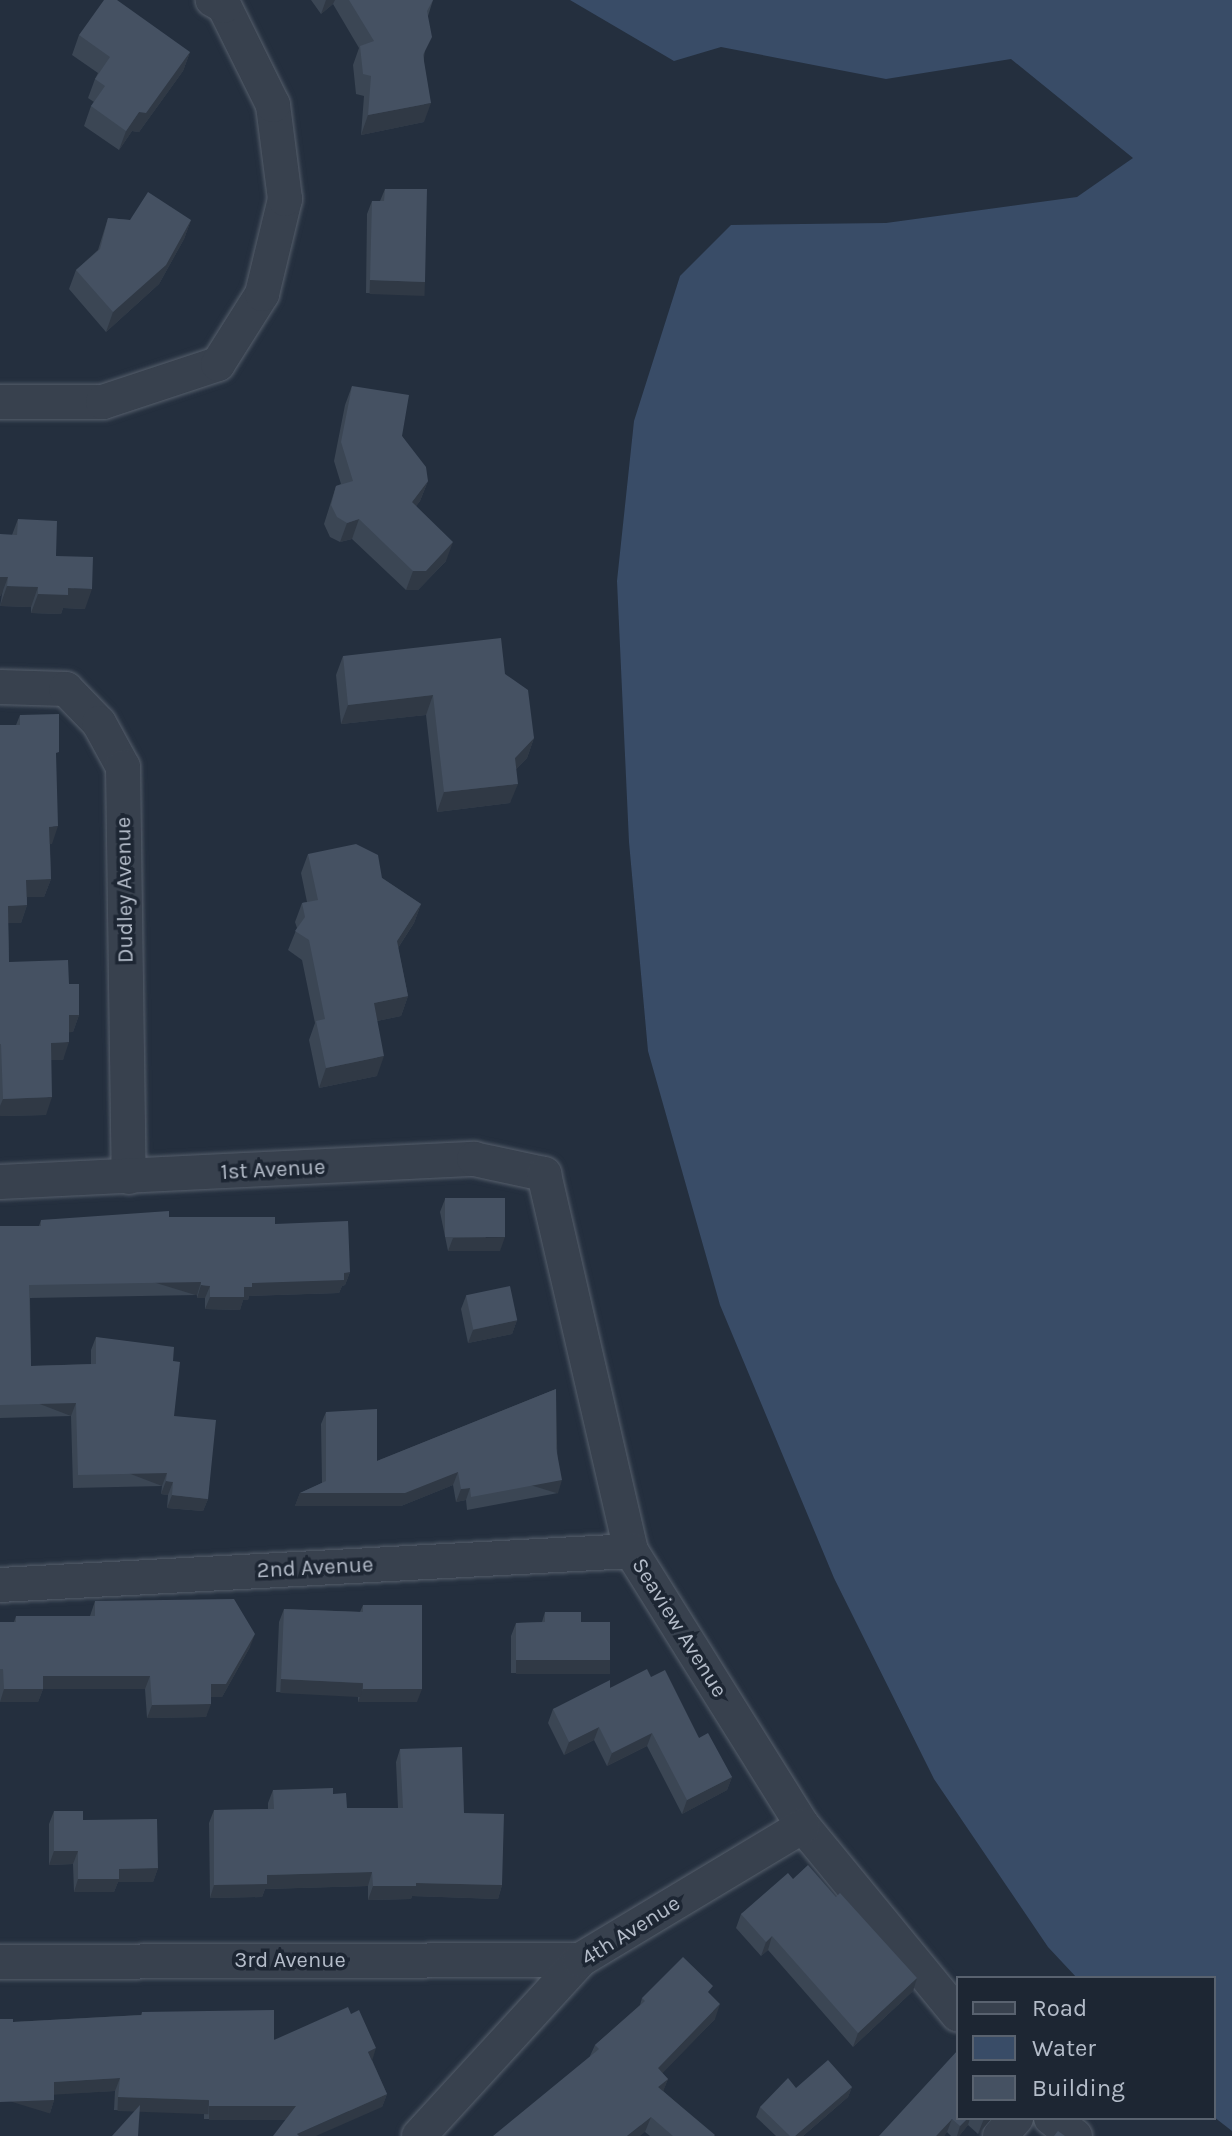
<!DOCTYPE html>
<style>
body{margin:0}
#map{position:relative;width:1232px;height:2136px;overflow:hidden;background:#242f3e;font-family:Karla,sans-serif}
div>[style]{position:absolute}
.water>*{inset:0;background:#394c67}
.roads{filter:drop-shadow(0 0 2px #565f6c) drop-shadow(0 0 2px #565f6c)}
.street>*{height:34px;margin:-17px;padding:0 17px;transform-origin:17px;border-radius:17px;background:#38414e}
.wall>*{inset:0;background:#3b4654}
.shaded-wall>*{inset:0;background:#303945;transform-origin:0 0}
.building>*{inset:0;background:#455162;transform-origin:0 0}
span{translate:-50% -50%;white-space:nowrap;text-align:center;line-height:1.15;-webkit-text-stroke:7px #1d2633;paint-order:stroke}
.street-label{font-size:22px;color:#b4bcc9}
.legend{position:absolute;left:956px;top:1976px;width:260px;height:144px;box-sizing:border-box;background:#1d2633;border:2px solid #59626f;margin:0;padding:10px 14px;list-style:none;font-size:24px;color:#b4bcc9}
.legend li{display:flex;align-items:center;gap:16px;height:40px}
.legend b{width:40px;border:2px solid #59626f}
</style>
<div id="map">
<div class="water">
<div style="clip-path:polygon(570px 0,1232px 0,1232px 2131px,1214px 2117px,1214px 1978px,1077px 1978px,1048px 1947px,934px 1779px,834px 1578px,720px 1305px,648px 1051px,629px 842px,617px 581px,634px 421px,680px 276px,731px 225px,886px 223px,1077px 197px,1133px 158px,1011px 59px,886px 79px,721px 47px,674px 61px)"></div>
</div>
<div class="roads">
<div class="street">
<div style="left:0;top:402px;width:103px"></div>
<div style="left:103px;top:402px;width:121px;rotate:-18.3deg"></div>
<div style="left:218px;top:364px;width:83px;rotate:-57.8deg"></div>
<div style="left:262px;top:294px;width:98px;rotate:-76.4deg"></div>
<div style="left:285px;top:199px;width:95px;rotate:-97.3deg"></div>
<div style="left:273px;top:105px;width:110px;rotate:-116.3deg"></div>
<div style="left:224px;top:6px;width:13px;rotate:-151deg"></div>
<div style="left:0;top:687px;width:66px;rotate:1.7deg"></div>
<div style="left:66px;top:689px;width:47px;rotate:45.9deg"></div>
<div style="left:99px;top:723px;width:50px;rotate:61.4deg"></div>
<div style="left:123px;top:767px;width:410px;rotate:89.2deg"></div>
<div style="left:0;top:1182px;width:475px;rotate:-2.8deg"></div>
<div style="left:474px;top:1159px;width:72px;rotate:12.1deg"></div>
<div style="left:544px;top:1174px;width:387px;rotate:77deg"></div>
<div style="left:631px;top:1551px;width:324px;rotate:58deg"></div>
<div style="left:803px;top:1826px;width:244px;rotate:50.6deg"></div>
<div style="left:0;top:1585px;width:632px;rotate:-3.08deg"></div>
<div style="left:0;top:1962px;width:580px;rotate:-0.2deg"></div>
<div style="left:1051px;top:2118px;width:30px;rotate:37deg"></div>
<div style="left:419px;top:2136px;width:239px;rotate:-47.5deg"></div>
<div style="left:580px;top:1960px;width:260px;rotate:-31deg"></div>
<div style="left:1000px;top:2136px;width:24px;rotate:-48deg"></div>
</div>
</div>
<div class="wall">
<div style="clip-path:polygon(311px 0,433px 0,428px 16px,424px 58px,424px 122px,361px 135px,364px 96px,356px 94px,353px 65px,359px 48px,333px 4px,321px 14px)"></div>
<div style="clip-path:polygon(79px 35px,190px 52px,183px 71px,139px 132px,132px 131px,119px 150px,84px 126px,91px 106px,94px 102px,88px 98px,95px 79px,98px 73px,72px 55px)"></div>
<div style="clip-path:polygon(385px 189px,425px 282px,420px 295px,366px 293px,367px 214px,372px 201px,380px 201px)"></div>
<div style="clip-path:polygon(108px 218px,130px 220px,191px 220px,184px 239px,159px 284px,106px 332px,69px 289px,76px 270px,98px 250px)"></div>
<div style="clip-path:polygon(352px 386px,402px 436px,428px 481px,420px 501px,416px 506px,446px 561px,418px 590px,406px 590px,352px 539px,340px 542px,330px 537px,324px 524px,336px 486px,341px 484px,334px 461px,345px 405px)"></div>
<div style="clip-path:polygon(18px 519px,56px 556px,85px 609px,63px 608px,61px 614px,31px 613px,31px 607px,0 606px,12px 535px)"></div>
<div style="clip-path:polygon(343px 656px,505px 674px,534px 738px,527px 758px,516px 769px,510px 803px,437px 812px,426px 715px,341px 724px,336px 675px)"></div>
<div style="clip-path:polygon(20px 715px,56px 762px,52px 844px,50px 844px,51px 879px,44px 897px,27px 897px,27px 905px,21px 923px,8px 923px,9px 962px,69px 984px,79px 1015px,73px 1032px,69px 1032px,63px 1060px,51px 1060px,46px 1115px,0 1116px,0 725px,16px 725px)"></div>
<div style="clip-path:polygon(308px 854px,382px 878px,421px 904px,414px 923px,398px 948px,408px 996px,401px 1016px,377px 1021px,377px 1076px,319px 1088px,309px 1040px,315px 1023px,302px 960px,288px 950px,297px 928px,295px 922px,302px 903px,307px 902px,301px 873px)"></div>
<div style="clip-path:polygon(445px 1199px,500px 1251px,448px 1251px,440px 1212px)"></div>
<div style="clip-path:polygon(169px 1217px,275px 1224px,350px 1272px,345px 1285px,342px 1286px,339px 1293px,249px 1296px,248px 1300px,243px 1300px,240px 1310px,205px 1309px,205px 1298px,197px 1298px,197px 1295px,30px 1298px,31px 1366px,91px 1364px,91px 1350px,96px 1337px,173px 1361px,174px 1416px,208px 1499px,203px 1511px,167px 1508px,168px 1495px,161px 1494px,162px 1486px,73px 1488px,71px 1416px,0 1418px,0 1226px,39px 1226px,41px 1220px)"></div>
<div style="clip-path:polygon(466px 1296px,517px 1320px,512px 1334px,468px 1343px,461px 1309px)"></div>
<div style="clip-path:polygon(556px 1389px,558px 1493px,467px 1510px,466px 1500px,456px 1502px,453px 1485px,401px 1506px,295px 1506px,300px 1493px,322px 1483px,321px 1424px,326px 1412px,377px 1461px)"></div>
<div style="clip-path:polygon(95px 1601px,250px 1647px,222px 1697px,211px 1697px,206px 1717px,147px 1718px,145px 1689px,43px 1689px,38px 1702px,0 1702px,0 1622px,14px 1622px,16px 1616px,90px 1616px)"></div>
<div style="clip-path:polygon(363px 1605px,417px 1702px,358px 1702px,358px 1696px,276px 1692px,279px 1622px,284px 1609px,360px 1612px)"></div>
<div style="clip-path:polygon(545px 1612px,581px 1622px,610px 1660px,605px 1673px,511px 1673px,511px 1636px,516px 1623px,542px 1622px)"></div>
<div style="clip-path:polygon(651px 1677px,699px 1738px,732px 1777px,727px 1790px,682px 1814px,647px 1746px,607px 1766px,594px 1740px,564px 1755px,548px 1723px,553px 1709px,610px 1688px)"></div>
<div style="clip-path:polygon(400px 1749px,464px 1813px,502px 1885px,498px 1899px,412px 1896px,411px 1899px,368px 1900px,368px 1886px,265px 1889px,262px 1897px,210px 1898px,209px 1823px,214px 1810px,268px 1809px,268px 1803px,273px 1790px,333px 1794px,347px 1808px,398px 1808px,396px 1762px)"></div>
<div style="clip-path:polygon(54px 1811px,83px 1820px,158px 1868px,153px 1882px,118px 1882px,114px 1892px,74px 1892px,73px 1864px,49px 1865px,49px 1824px)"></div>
<div style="clip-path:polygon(793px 1879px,836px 1897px,913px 1991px,853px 2047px,768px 1950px,761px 1956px,736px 1928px,741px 1914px)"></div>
<div style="clip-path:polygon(710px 1994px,715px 2019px,662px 2073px,668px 2079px,663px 2091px,714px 2136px,650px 2136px,645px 2132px,590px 2056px,595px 2045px,640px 2005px,642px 1998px)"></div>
<div style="clip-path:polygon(142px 2012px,372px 2060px,387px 2094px,382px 2107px,286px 2119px,204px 2119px,204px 2113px,114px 2110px,115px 2091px,54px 2094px,54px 2100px,50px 2113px,13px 2022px,141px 2015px)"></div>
<div style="clip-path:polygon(852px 2087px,848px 2097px,803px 2136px,776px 2136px,756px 2117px,760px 2107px,796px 2088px)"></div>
<div style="clip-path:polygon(958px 2118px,992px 2118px,978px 2134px,968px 2125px,959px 2136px,951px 2136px,947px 2132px,944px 2136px,878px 2136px)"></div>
</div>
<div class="shaded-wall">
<div style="clip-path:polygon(326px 0,335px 0,333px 4px,321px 14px)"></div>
<div style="clip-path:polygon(190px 52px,183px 71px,139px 132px,132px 131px,119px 150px,126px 131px,139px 112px)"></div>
<div style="clip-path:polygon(431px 103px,424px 122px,361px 135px,368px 115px)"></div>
<div style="clip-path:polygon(191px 220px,184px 239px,159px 284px,106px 332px,113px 312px)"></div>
<div style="left:370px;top:280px;width:55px;height:14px;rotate:2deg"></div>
<div style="clip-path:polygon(428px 481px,420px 501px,405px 521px,412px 502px)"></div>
<div style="clip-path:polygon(359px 519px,352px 539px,340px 542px,347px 523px)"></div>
<div style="clip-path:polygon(453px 542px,446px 561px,418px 590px,406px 590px,413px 571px)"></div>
<div style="clip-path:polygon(0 577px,8px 577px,1px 596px,0 596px)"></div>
<div style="clip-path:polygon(7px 586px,38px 587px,31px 607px,0 606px)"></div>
<div style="clip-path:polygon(68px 588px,92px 589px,85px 609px,63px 608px,61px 614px,31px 613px,38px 594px)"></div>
<div style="clip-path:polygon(433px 695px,426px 715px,341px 724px,348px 705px)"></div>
<div style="clip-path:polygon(534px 738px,527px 758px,508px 777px,515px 758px)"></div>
<div style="clip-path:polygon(518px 784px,510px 803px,437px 812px,444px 792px)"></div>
<div style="clip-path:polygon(58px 826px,52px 844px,43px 844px,49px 827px)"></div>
<div style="clip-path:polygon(51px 879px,44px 897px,20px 897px,26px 880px)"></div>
<div style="clip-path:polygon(421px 904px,414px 923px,390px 960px,397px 941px)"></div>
<div style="clip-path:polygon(27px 905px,21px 923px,1px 923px,8px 906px)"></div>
<div style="clip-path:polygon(408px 996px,401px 1016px,367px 1023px,374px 1003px)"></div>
<div style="clip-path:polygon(69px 1015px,79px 1015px,73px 1032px,62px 1033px)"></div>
<div style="clip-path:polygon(69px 1042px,63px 1060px,44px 1060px,51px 1043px)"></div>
<div style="clip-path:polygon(384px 1056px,377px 1076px,319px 1088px,326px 1068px)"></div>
<div style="clip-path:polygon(52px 1097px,46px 1115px,0 1116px,0 1106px,3px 1099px)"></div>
<div style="clip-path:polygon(505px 1237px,500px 1251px,448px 1251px,453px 1238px)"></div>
<div style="clip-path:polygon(350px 1272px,345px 1285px,342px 1286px,339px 1293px,249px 1296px,248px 1300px,243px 1300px,240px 1310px,205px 1309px,210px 1297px,244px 1287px,252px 1283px)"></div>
<div style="left:201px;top:1282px;width:14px;height:172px;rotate:107deg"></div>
<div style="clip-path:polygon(201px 1285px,210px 1286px,205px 1298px,197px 1298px)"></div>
<div style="clip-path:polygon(517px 1320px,512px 1334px,468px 1343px,473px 1330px)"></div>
<div style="left:76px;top:1403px;width:14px;height:76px;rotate:111deg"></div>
<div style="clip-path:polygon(458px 1472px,453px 1485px,401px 1506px,295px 1506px,300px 1493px)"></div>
<div style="left:167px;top:1473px;width:14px;height:89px;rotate:111deg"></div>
<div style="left:562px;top:1480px;width:14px;height:93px;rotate:107deg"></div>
<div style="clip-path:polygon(166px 1481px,173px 1482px,168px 1495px,161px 1494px)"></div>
<div style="clip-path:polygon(470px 1488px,466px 1500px,456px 1502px,461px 1489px)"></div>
<div style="clip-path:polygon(172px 1495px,208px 1499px,203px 1511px,167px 1508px)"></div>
<div style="clip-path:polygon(255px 1634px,250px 1647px,222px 1697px,207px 1697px,211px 1684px)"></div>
<div style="left:516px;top:1660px;width:94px;height:14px"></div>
<div style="clip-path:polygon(43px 1676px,150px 1676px,145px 1689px,43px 1689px,38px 1702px,0 1702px,4px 1689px)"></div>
<div style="left:281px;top:1679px;width:82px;height:14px;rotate:3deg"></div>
<div style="clip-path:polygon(363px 1689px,422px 1689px,417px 1702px,358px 1702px)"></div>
<div style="clip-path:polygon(211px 1704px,206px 1717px,147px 1718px,152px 1705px)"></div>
<div style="clip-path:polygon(599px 1727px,594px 1740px,564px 1755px,569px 1742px)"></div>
<div style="clip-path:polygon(652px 1733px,647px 1746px,607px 1766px,612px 1753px)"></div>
<div style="clip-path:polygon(732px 1777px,727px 1790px,682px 1814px,687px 1800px)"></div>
<div style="clip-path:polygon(54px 1851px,78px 1851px,73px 1864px,49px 1865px)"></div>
<div style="clip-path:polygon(158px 1868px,153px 1882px,118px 1882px,114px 1892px,74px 1892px,78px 1879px,119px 1869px)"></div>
<div style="clip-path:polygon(372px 1872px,368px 1886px,265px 1889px,262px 1897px,210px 1898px,214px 1885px,267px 1875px)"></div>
<div style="clip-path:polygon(416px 1883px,502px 1885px,498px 1899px,412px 1896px,411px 1899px,368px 1900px,373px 1886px)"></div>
<div style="clip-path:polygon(772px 1936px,768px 1950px,761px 1956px,766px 1942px)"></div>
<div style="clip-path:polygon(917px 1978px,913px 1991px,853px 2047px,858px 2033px)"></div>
<div style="clip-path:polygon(720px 2004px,715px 2019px,653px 2083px,658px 2068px)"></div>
<div style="clip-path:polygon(376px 2048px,372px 2061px,368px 2052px)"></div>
<div style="clip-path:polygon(120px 2078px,115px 2091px,49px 2095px,54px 2082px)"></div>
<div style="clip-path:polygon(668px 2079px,662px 2094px,658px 2087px)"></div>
<div style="clip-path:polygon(852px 2087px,848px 2097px,803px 2136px,795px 2136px)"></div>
<div style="clip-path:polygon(387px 2094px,382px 2107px,316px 2136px,296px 2136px,297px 2134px)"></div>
<div style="left:118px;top:2097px;width:91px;height:14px;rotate:2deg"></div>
<div style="left:54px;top:2100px;width:14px;height:54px;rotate:107deg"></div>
<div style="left:209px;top:2106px;width:87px;height:14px"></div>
<div style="clip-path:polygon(651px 2117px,645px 2132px,640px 2136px,627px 2136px)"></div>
<div style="clip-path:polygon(968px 2118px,970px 2118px,968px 2125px,959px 2136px,957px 2136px,960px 2126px)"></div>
<div style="clip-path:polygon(985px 2118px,992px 2118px,978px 2134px,983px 2121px)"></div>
<div style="clip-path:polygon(952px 2119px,947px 2132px,944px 2136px,936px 2136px)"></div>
</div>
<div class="building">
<div style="clip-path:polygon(104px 0,117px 0,190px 52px,146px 113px,139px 112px,126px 131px,91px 106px,105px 86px,95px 79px,110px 57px,79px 35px)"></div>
<div style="clip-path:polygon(349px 0,433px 0,427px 11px,432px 37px,423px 55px,431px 103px,368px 115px,371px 76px,363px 74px,360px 46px,374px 41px)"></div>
<div style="clip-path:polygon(385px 189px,427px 189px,425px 282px,370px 280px,372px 201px,384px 201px)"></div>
<div style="clip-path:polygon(148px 192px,191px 220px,166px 265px,113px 312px,76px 270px,100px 249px,108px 218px,130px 220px)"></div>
<div style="clip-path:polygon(352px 386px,409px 395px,402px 436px,426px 467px,428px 481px,412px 502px,453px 542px,426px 571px,413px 571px,359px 519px,347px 523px,337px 517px,331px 505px,336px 486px,353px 481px,341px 442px)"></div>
<div style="clip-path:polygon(18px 519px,57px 521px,56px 556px,93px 557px,92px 589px,68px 588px,68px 595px,38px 594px,38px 587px,7px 586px,8px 577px,0 577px,0 534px,17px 535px)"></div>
<div style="clip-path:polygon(501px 638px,505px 674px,528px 690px,534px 738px,515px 758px,518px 784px,444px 792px,433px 695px,348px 705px,343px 656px)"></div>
<div style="clip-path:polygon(59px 714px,59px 752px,56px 753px,58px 826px,49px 827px,51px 879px,26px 880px,27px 905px,8px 906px,9px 962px,68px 960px,69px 984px,79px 984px,79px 1015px,69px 1015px,69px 1042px,51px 1043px,52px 1097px,3px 1099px,1px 1044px,0 1044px,0 725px,20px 725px,20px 715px)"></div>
<div style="clip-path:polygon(356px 844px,378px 855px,382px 878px,421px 904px,397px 941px,408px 996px,374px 1003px,384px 1056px,326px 1068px,316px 1021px,325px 1019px,309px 940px,295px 931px,305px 917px,302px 903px,318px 900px,308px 854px)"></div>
<div style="left:505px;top:1198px;width:39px;height:60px;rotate:90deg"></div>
<div style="clip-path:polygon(169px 1211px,169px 1217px,275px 1217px,275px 1224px,348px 1221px,350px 1272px,344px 1273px,344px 1280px,252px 1283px,252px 1287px,244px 1287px,244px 1297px,210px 1297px,210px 1286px,201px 1285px,201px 1282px,29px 1285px,31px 1366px,96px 1364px,96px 1337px,174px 1347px,173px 1361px,180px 1362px,174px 1416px,216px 1420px,208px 1499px,172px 1495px,173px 1482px,166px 1481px,167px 1473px,78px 1475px,76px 1403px,0 1405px,0 1226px,41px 1226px,41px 1220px)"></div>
<div style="left:510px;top:1286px;width:35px;height:45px;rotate:78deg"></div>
<div style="clip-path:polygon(556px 1389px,556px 1448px,562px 1480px,471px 1497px,470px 1488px,461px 1489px,458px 1472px,405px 1493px,300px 1493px,326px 1481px,326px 1412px,377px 1409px,377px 1461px)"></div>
<div style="clip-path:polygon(234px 1599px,255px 1634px,226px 1684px,211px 1684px,211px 1704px,152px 1705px,150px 1676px,43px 1676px,43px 1689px,4px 1689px,3px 1669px,0 1669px,0 1622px,16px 1622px,16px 1616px,95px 1616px,95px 1601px)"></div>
<div style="clip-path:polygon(363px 1605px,422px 1605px,422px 1689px,363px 1689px,363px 1683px,281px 1679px,284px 1609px,363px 1612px)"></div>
<div style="clip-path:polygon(545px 1612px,581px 1612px,581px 1622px,610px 1622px,610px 1660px,516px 1660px,516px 1623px,545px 1622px)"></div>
<div style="clip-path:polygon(647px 1669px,651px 1677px,665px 1670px,699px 1738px,708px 1733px,732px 1777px,687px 1800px,652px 1733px,612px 1753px,599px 1727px,569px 1742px,553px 1709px,610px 1680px,610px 1688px)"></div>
<div style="clip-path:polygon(462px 1747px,464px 1813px,504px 1814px,502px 1885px,416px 1883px,416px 1886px,373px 1886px,372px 1872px,267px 1875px,267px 1884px,214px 1885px,214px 1810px,274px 1809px,273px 1790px,333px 1788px,333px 1794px,346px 1793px,347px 1808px,403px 1808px,400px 1749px)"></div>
<div style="clip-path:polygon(54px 1811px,83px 1811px,83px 1820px,157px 1819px,158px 1868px,119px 1869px,119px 1879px,78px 1879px,78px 1851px,54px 1851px)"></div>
<div style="clip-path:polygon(808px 1865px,836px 1897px,840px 1893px,917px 1978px,858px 2033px,772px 1936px,766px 1942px,741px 1914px,788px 1873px,793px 1879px)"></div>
<div style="clip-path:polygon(683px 1957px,713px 1986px,708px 1992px,720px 2004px,658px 2068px,668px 2079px,658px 2087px,715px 2135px,714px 2136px,673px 2136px,651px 2117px,627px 2136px,493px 2136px,599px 2049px,595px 2045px,645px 2001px,642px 1998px)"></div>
<div style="clip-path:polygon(348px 2007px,351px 2014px,359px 2010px,376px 2048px,368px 2052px,387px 2094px,297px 2134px,299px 2136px,273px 2136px,296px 2106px,209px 2106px,209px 2100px,118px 2097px,120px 2078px,54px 2082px,54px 2100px,0 2102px,0 2019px,13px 2019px,13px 2022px,142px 2015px,142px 2012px,274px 2010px,274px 2040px)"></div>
<div style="clip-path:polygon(958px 2050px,958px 2118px,968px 2118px,960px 2126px,952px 2119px,936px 2136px,879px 2136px)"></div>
<div style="clip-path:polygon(828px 2060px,852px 2087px,795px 2136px,790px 2136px,760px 2107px,788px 2078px,796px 2088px)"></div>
<div style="clip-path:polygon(140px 2105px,138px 2136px,112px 2136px)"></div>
<div style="clip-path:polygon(1058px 2131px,1065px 2136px,1054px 2136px)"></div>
</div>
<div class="street-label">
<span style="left:125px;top:890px;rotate:-91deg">Dudley Avenue</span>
<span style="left:273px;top:1170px;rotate:-3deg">1st Avenue</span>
<span style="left:315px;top:1568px;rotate:-3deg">2nd Avenue</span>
<span style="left:679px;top:1628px;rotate:58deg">Seaview Avenue</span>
<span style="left:631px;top:1931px;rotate:-32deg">4th Avenue</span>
<span style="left:290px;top:1961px">3rd Avenue</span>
</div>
<ul class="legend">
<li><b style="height:10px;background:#38414e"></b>Road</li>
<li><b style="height:22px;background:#394c67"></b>Water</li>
<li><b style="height:22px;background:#455162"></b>Building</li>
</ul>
</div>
